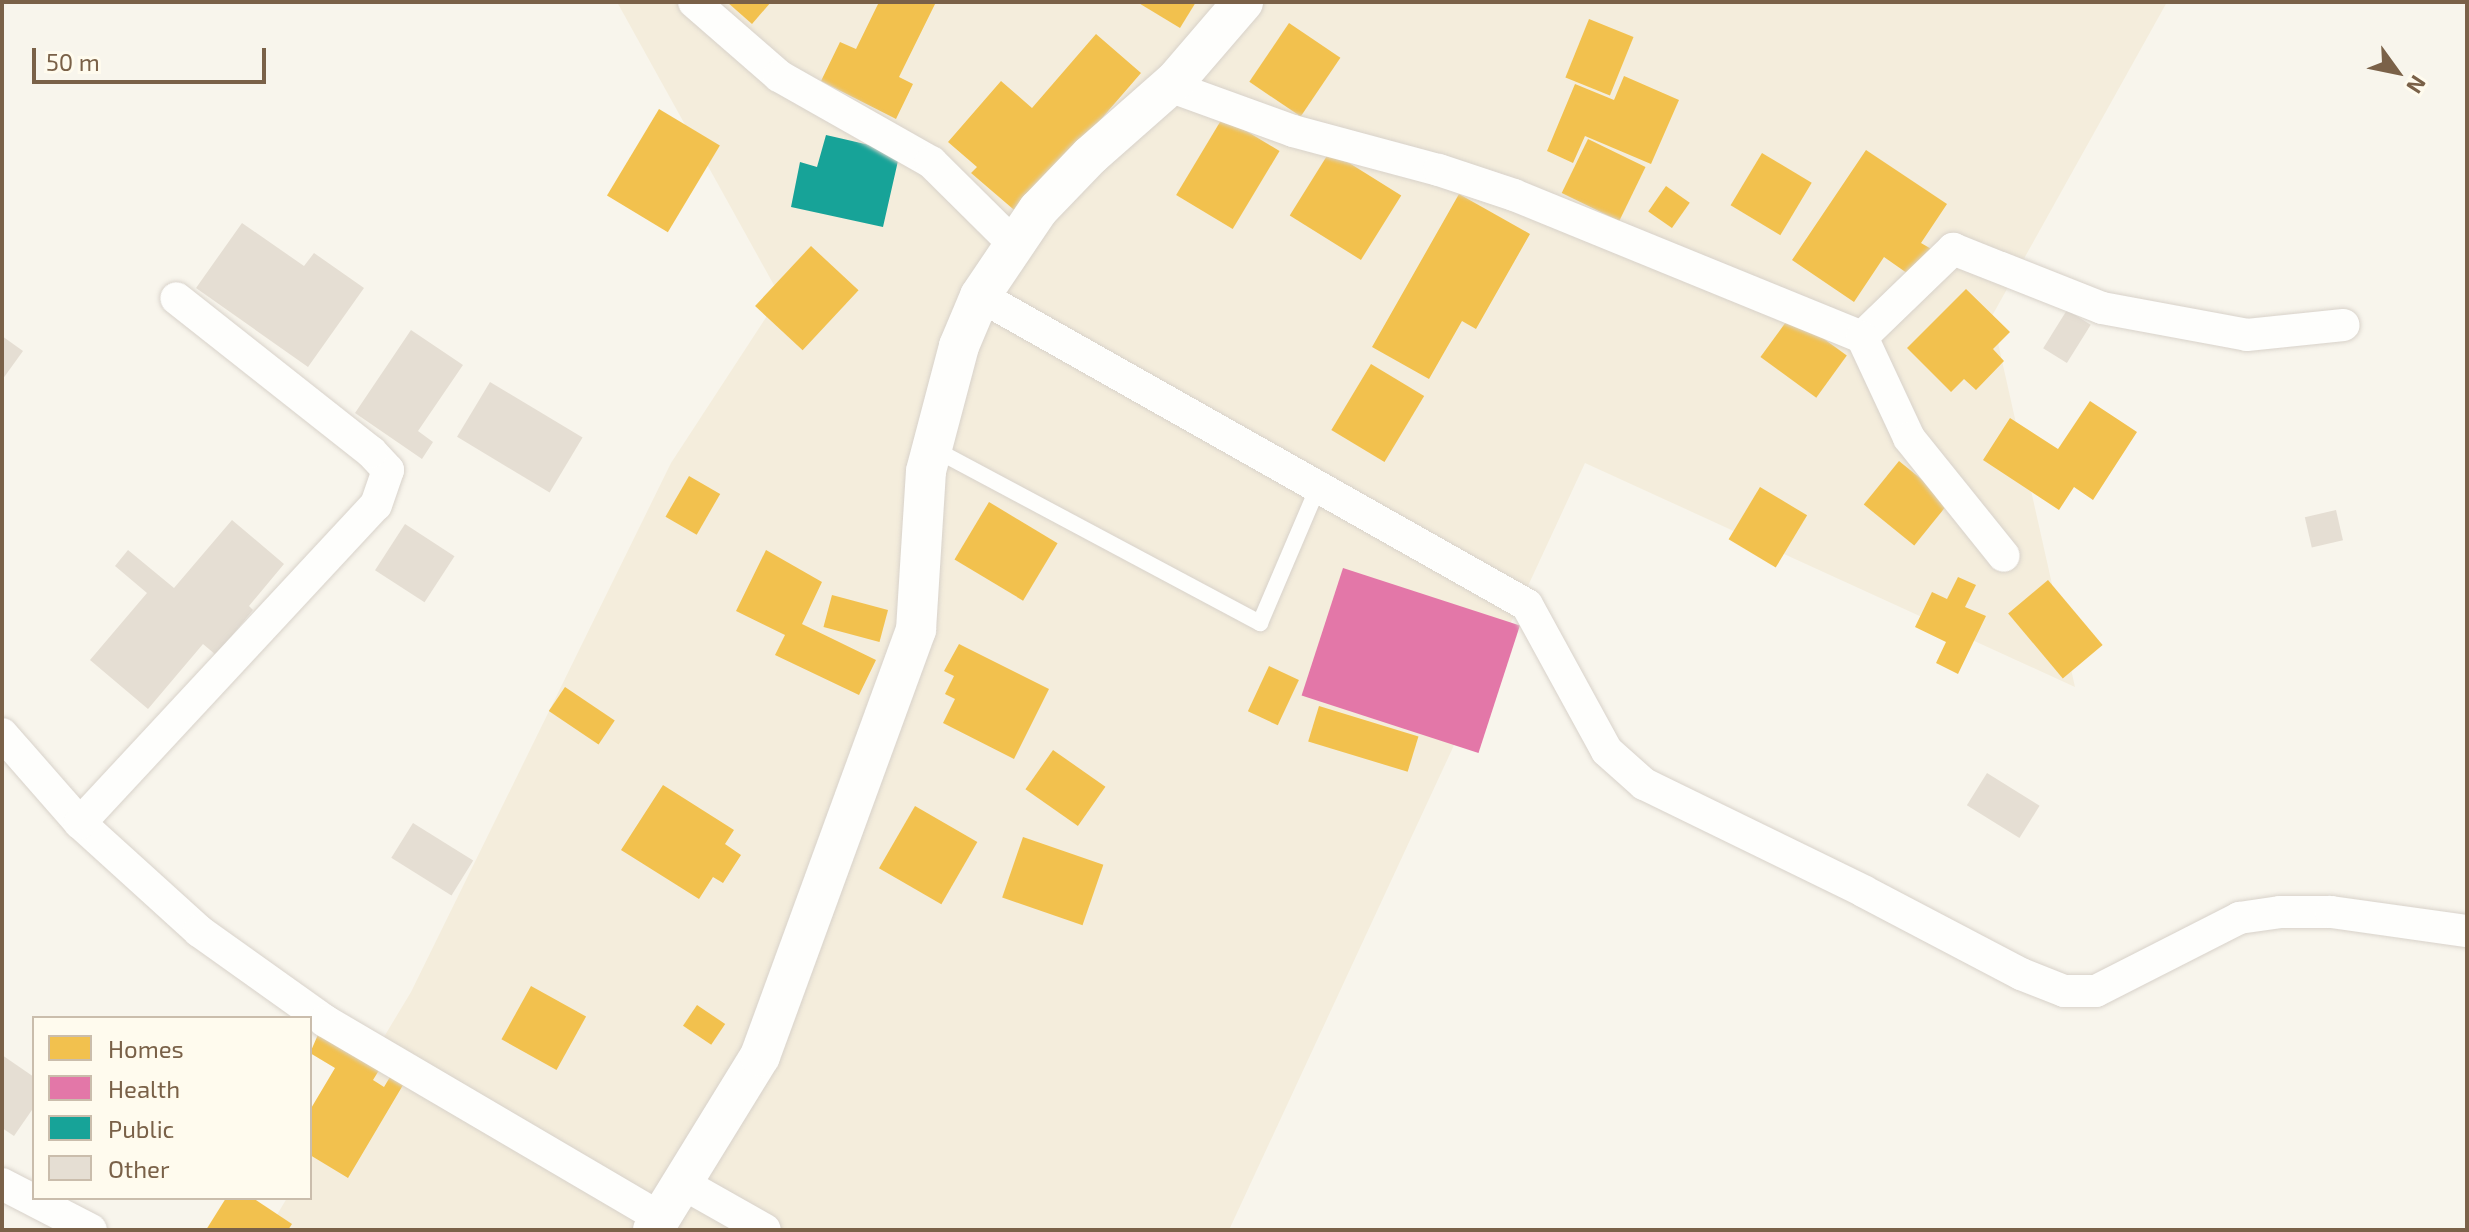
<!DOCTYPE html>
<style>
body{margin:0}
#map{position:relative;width:2469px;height:1232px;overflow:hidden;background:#f8f5ec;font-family:"Exo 2",sans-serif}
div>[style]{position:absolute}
.residential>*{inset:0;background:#f4eddc}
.homes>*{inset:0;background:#f2c14e;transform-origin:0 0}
.health>*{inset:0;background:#e377a8;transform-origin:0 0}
.public>*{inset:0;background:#17a398}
.building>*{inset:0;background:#e5ded3;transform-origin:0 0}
.roads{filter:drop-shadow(0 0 2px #d8d2ca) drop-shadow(0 0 2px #d8d2ca)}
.service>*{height:16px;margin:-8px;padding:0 8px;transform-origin:8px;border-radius:8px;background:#fefefc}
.minor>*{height:32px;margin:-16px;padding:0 16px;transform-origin:16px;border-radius:16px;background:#fefefc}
.tertiary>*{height:40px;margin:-20px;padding:0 20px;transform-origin:20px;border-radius:20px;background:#fefefc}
span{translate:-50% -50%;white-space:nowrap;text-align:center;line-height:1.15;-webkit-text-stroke:8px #fffbee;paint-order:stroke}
.frame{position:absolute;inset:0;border:4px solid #7a6148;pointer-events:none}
.legend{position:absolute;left:32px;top:1016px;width:280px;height:184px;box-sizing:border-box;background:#fffbee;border:2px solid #cabdac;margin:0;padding:10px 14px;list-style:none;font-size:24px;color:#7a6148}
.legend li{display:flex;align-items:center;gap:16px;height:40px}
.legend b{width:40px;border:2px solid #cabdac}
.north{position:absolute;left:2357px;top:32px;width:80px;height:80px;-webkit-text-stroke:6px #fffbee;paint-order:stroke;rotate:123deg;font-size:22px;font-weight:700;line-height:32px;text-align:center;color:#7a6148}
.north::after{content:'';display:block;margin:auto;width:28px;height:36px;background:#7a6148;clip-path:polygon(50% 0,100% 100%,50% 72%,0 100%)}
.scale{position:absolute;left:32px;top:48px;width:234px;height:36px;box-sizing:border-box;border:4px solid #7a6148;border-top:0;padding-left:10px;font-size:24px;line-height:28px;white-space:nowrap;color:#7a6148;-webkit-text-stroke:6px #fffbee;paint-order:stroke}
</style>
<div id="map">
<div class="residential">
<div style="clip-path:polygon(617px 2px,2167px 2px,1992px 316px,2075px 687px,1585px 463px,1229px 1230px,268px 1230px,287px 1198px,310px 1198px,310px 1160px,411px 992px,671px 463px,780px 296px)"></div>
</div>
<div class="homes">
<div style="clip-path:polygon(727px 2px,771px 2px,752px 24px)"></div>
<div style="clip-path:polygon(879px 2px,936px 2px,899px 77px,913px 84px,896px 119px,821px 81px,840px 42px,856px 49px)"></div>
<div style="clip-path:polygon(1137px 2px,1196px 2px,1180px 28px)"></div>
<div style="left:1589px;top:19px;width:48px;height:63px;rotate:22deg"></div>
<div style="left:1289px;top:23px;width:62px;height:71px;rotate:34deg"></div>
<div style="clip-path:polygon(1096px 34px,1141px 73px,1019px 214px,971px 173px,977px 167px,948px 142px,1001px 81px,1032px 108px)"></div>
<div style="clip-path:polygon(1624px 76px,1679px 100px,1651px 164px,1585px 136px,1573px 163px,1547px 151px,1575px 84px,1614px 100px)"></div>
<div style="left:659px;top:109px;width:71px;height:101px;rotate:31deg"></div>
<div style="left:1223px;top:117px;width:66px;height:91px;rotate:31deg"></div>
<div style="left:1588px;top:139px;width:64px;height:60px;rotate:26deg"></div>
<div style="clip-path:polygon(1866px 150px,1947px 204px,1921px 243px,1933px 250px,1914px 278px,1884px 257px,1854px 302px,1792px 260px)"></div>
<div style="left:1330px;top:151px;width:84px;height:76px;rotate:32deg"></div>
<div style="left:1762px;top:153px;width:58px;height:61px;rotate:31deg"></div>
<div style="left:1666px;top:186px;width:29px;height:31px;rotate:35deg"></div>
<div style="clip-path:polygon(1459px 194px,1530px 234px,1476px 329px,1462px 321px,1429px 379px,1372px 347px)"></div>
<div style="left:811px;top:246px;width:65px;height:82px;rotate:43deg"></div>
<div style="clip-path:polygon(1966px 289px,2010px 332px,1993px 349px,2004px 361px,1976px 390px,1964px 379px,1951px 392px,1907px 348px)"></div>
<div style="left:1791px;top:315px;width:69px;height:52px;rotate:36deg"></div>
<div style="left:1371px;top:364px;width:62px;height:77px;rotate:31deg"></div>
<div style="clip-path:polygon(2090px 401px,2137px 432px,2093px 500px,2074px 487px,2059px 510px,1983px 460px,2010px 418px,2058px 449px)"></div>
<div style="left:1899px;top:461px;width:65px;height:56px;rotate:39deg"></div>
<div style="left:689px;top:476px;width:36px;height:47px;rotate:30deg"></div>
<div style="left:1760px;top:487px;width:55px;height:61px;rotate:31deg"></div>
<div style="left:989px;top:502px;width:80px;height:67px;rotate:31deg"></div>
<div style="clip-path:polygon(766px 550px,822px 582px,802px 624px,876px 660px,859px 695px,775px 655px,785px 635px,736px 611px)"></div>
<div style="clip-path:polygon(1958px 577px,1976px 585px,1965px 607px,1986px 616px,1958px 674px,1936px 663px,1946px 642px,1915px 627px,1932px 592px,1947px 599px)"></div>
<div style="left:2048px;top:580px;width:85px;height:52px;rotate:50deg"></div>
<div style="left:832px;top:595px;width:58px;height:33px;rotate:15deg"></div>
<div style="clip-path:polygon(959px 644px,1049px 689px,1014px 759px,943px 723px,955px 699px,945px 694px,954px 676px,944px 671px)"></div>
<div style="left:1269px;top:666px;width:33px;height:50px;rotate:25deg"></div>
<div style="left:565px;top:687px;width:60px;height:29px;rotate:34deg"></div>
<div style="left:1319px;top:706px;width:104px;height:37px;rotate:17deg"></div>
<div style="left:1053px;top:750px;width:64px;height:48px;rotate:35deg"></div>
<div style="clip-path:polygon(663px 785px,734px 830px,725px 844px,741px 855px,723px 883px,713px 877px,699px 899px,621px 850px)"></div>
<div style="left:915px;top:806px;width:72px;height:72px;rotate:30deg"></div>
<div style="left:1023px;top:837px;width:85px;height:64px;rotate:19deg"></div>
<div style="left:531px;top:986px;width:63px;height:61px;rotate:29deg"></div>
<div style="left:697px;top:1005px;width:34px;height:25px;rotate:34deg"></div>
<div style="clip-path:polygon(320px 1030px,381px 1067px,373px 1080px,384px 1087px,393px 1072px,406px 1080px,348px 1178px,310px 1155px,310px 1110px,335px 1068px,310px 1053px)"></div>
<div style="clip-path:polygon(226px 1198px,253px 1198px,292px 1224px,288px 1230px,206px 1230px)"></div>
</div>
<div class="health">
<div style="left:1343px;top:568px;width:186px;height:134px;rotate:18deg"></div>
</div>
<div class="public">
<div style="clip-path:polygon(826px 135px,900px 152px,883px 227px,791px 207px,800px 162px,817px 167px)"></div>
</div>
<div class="building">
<div style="clip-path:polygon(242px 223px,304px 266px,314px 253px,364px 288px,308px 367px,196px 288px)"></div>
<div style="left:2067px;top:310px;width:28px;height:45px;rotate:32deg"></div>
<div style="clip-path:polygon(411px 330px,463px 365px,418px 431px,433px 442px,422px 459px,355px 413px)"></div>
<div style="clip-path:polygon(2px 336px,23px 351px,2px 380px)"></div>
<div style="left:490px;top:382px;width:108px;height:64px;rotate:31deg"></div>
<div style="left:2336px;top:510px;width:31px;height:32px;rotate:77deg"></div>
<div style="clip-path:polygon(232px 520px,284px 564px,249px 606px,253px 610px,216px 655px,203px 644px,148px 709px,90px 660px,147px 593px,115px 566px,128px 550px,174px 588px)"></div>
<div style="left:405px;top:524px;width:59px;height:55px;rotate:33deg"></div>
<div style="left:1987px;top:773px;width:62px;height:38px;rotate:32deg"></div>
<div style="left:413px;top:823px;width:71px;height:41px;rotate:32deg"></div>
<div style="clip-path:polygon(2px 1055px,34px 1077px,34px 1107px,14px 1136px,2px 1128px)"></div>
</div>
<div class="roads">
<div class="service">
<div style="left:934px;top:449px;width:370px;rotate:28.1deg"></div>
<div style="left:1260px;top:623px;width:148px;rotate:-66.9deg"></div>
</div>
<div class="minor">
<div style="left:694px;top:2px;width:113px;rotate:41deg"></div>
<div style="left:779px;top:76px;width:175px;rotate:29.5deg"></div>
<div style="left:931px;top:162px;width:117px;rotate:44.7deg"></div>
<div style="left:1169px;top:86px;width:132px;rotate:19.9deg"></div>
<div style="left:1293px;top:131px;width:151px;rotate:15deg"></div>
<div style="left:1439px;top:170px;width:79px;rotate:18.4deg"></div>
<div style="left:1514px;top:195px;width:376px;rotate:22.2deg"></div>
<div style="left:1862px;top:337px;width:127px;rotate:-44deg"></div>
<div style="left:1953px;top:249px;width:160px;rotate:21.6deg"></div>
<div style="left:2102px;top:308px;width:147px;rotate:10.5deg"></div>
<div style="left:2247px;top:335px;width:97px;rotate:-5.9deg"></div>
<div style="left:980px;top:296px;width:628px;rotate:29.46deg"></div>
<div style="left:1527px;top:605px;width:166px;rotate:61.3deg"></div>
<div style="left:1607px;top:751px;width:50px;rotate:41.7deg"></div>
<div style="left:1644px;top:784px;width:244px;rotate:26deg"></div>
<div style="left:1863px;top:891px;width:178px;rotate:27.7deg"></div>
<div style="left:2021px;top:974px;width:46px;rotate:21.6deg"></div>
<div style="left:2064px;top:991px;width:32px"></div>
<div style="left:2096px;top:991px;width:161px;rotate:-27deg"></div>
<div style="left:2239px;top:918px;width:41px;rotate:-8.3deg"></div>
<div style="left:2280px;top:912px;width:51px"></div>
<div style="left:2331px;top:912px;width:137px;rotate:8deg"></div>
<div style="left:1862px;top:337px;width:111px;rotate:65deg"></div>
<div style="left:1909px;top:438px;width:151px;rotate:51.2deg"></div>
<div style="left:2px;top:734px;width:118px;rotate:48.8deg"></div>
<div style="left:80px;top:823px;width:161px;rotate:42.2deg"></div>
<div style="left:199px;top:931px;width:155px;rotate:35.5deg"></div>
<div style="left:325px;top:1021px;width:389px;rotate:30.4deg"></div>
<div style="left:80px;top:823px;width:434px;rotate:-47.1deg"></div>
<div style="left:376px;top:505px;width:37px;rotate:-71deg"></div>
<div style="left:388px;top:470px;width:25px;rotate:-133deg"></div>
<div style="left:371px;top:452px;width:248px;rotate:-141.7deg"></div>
<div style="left:682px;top:1183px;width:95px;rotate:29.5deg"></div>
<div style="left:2px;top:1184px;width:100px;rotate:27.3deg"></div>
</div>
<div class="tertiary">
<div style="left:653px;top:1230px;width:204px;rotate:-58.4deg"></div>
<div style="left:760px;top:1056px;width:454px;rotate:-69.9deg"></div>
<div style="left:916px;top:630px;width:159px;rotate:-86.4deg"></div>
<div style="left:926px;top:471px;width:129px;rotate:-75.2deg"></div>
<div style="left:959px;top:346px;width:54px;rotate:-67.2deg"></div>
<div style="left:980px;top:296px;width:104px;rotate:-56deg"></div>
<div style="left:1038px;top:210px;width:76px;rotate:-46.1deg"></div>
<div style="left:1091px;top:155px;width:113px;rotate:-41.4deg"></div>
<div style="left:1176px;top:80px;width:103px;rotate:-49.3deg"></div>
</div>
</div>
<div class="frame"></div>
<ul class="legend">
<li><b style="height:22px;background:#f2c14e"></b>Homes</li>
<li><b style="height:22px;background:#e377a8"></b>Health</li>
<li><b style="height:22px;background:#17a398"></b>Public</li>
<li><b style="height:22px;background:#e5ded3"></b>Other</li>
</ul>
<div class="north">N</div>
<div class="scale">50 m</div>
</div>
